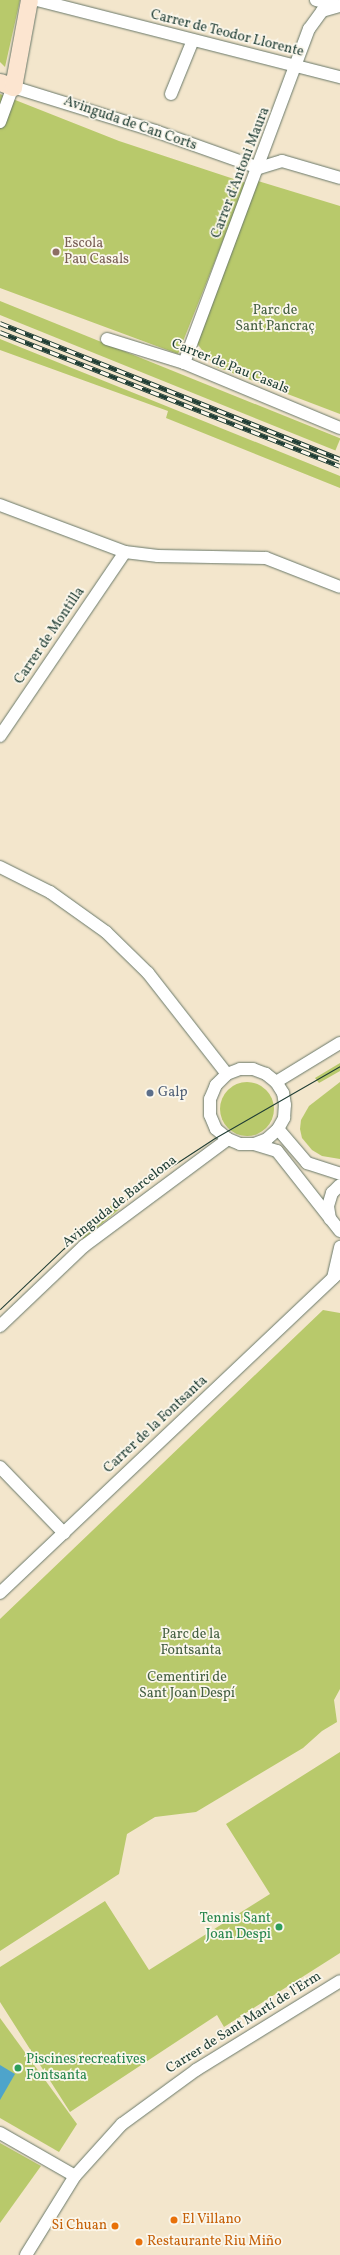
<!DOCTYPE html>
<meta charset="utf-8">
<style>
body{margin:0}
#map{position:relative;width:340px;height:2255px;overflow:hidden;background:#f3e6cc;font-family:Vollkorn,serif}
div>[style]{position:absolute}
.green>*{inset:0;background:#b8c96b;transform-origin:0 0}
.round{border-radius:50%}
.water>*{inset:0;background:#4ea4cb}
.roads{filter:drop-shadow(0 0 1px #697869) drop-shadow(0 0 1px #697869)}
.street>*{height:12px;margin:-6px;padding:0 6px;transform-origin:6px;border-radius:6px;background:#fff}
.secondary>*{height:17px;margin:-8.5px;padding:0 8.5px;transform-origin:8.5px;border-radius:8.5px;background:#fce5d0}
.tram>*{height:1px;margin:-0.5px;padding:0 0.5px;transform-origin:0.5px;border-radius:0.5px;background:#1f3d34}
.rail>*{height:4.5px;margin-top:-2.25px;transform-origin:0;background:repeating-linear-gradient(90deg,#fbf7ec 0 9px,#1f3d34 0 18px);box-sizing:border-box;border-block:1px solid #1f3d34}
.dots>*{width:11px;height:11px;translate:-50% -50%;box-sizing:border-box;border:2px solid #fbf7ec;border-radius:50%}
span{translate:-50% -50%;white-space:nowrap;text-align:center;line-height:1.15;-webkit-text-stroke:3.5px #fbf7ec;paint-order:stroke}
.street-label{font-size:14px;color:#1f3d34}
.education-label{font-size:14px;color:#785e54}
.left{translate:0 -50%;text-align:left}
.park-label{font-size:14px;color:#456042}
.service-label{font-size:14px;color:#4e5e75}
.leisure-label{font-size:14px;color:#27864d}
.right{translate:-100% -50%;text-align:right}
.food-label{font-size:14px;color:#c56008}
</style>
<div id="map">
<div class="green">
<div style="clip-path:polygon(0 0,20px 0,5px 67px,0 62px)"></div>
<div style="clip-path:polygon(0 94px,119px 141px,246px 183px,178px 354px,0 288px)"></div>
<div style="clip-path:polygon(258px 181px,340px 206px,340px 414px,214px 366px,196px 342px)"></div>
<div style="left:0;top:301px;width:367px;height:13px;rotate:22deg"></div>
<div style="clip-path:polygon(0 339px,340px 476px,340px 488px,166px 418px,168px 411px,0 350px)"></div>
<div style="clip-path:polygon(340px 1063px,340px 1071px,319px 1083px,315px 1078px)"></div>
<div style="clip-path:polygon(340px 1082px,340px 1159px,322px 1156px,312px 1150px,302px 1138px,300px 1129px,301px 1120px,309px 1106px)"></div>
<div class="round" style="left:220px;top:1082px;width:54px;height:54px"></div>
<div style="left:114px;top:1203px;width:8px;height:46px;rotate:50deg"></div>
<div style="clip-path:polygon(323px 1310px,340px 1313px,340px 1689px,334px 1700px,337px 1722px,322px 1731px,303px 1748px,196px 1812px,155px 1817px,127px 1834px,119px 1874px,0 1951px,0 1619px)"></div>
<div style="clip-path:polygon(340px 1752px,340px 1953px,224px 2027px,217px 2015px,70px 2112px,0 2002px,0 1967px,105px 1901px,149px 1970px,270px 1894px,226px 1824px)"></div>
<div style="clip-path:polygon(0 2018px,77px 2124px,59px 2152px,0 2118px)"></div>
<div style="clip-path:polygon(0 2143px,41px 2166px,0 2223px)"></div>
</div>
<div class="water">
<div style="clip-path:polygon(0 2065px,15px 2074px,0 2100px)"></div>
</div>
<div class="roads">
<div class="street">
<div style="left:37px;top:0;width:313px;rotate:14.3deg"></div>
<div style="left:316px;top:0;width:22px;rotate:16deg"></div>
<div style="left:171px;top:94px;width:58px;rotate:-67.8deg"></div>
<div style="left:0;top:122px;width:37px;rotate:-70deg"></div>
<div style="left:13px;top:87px;width:149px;rotate:17.2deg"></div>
<div style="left:155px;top:131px;width:110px;rotate:19.6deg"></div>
<div style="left:259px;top:168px;width:24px;rotate:-17deg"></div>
<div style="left:282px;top:161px;width:60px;rotate:16.3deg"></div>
<div style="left:107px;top:339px;width:81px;rotate:17.3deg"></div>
<div style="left:184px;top:363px;width:169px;rotate:22.6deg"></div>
<div style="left:184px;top:363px;width:357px;rotate:-69.5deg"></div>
<div style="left:309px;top:29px;width:22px;rotate:-54deg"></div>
<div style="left:322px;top:11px;width:19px;rotate:-16deg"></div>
<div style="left:0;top:505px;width:134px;rotate:20.6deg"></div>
<div style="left:125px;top:552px;width:33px;rotate:7deg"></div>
<div style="left:158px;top:556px;width:108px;rotate:1.1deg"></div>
<div style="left:266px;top:558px;width:79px;rotate:21.4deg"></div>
<div style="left:0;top:736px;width:222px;rotate:-55.8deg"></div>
<div style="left:0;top:867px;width:56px;rotate:26.6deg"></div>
<div style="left:50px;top:892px;width:69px;rotate:35.5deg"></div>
<div style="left:106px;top:932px;width:59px;rotate:44.3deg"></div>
<div style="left:148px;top:973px;width:128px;rotate:52deg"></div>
<div style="left:276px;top:1082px;width:75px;rotate:-31.4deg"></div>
<div style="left:278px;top:1129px;width:45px;rotate:49.5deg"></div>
<div style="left:307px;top:1163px;width:35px;rotate:18deg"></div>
<div style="left:254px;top:1144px;width:14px;rotate:-21deg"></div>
<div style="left:267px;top:1139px;width:15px;rotate:-42deg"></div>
<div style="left:278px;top:1129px;width:13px;rotate:-61deg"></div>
<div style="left:284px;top:1118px;width:13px;rotate:-86deg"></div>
<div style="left:285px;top:1105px;width:12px;rotate:-99deg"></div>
<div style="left:283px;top:1093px;width:13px;rotate:-122deg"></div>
<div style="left:276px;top:1082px;width:13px;rotate:-141deg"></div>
<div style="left:266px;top:1074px;width:14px;rotate:-159deg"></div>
<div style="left:253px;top:1069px;width:13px;rotate:180deg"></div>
<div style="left:240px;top:1069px;width:14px;rotate:159deg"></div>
<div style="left:227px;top:1074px;width:16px;rotate:135deg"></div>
<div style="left:216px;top:1085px;width:15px;rotate:113deg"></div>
<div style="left:210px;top:1099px;width:16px;rotate:90deg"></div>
<div style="left:210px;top:1115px;width:15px;rotate:67deg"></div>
<div style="left:216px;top:1129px;width:16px;rotate:40deg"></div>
<div style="left:228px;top:1139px;width:13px;rotate:23deg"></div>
<div style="left:240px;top:1144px;width:14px"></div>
<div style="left:254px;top:1144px;width:24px;rotate:17deg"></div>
<div style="left:277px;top:1151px;width:102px;rotate:51.8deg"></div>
<div style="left:330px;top:1219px;width:13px;rotate:-99deg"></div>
<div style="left:328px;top:1206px;width:14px;rotate:-73deg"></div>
<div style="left:332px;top:1193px;width:11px;rotate:-45deg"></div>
<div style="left:333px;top:1278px;width:32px;rotate:-77deg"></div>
<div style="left:0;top:1326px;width:116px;rotate:-43.6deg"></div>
<div style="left:84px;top:1246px;width:179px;rotate:-36.6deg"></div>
<div style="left:0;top:1467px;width:92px;rotate:45.9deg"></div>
<div style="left:0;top:1593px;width:468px;rotate:-43.4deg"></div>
<div style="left:0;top:2133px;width:86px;rotate:29.8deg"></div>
<div style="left:26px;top:2255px;width:93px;rotate:-58.2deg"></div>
<div style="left:75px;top:2176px;width:70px;rotate:-47.9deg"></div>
<div style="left:122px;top:2124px;width:92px;rotate:-36.1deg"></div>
<div style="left:196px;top:2070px;width:169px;rotate:-31.7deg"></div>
</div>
<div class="secondary">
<div style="left:0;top:82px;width:14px;rotate:21deg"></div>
<div style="left:13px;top:87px;width:88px;rotate:-79.6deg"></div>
</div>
</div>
<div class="tram">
<div style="left:0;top:1309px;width:87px;rotate:-43.6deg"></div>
<div style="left:63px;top:1249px;width:117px;rotate:-38deg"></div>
<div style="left:155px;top:1177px;width:69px;rotate:-33.2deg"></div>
<div style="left:213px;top:1139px;width:146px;rotate:-29.9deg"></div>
</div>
<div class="rail">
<div style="left:0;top:323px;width:366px;rotate:21.8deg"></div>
<div style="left:0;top:332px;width:365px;rotate:21.5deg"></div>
</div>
<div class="dots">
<div style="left:56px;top:252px;background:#8d6e63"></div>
<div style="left:150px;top:1093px;background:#5c6f8a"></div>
<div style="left:279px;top:1927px;background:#2e9e5b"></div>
<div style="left:18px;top:2068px;background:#2e9e5b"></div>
<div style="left:174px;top:2220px;background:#e8710a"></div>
<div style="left:115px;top:2226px;background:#e8710a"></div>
<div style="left:139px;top:2242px;background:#e8710a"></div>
</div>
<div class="street-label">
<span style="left:227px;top:34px;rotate:14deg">Carrer de Teodor Llorente</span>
<span style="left:130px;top:124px;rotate:19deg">Avinguda de Can Corts</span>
<span style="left:241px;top:173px;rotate:-69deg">Carrer d'Antoni Maura</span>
<span style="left:230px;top:367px;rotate:22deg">Carrer de Pau Casals</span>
<span style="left:50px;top:636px;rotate:-56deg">Carrer de Montilla</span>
<span style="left:120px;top:1202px;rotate:-38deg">Avinguda de Barcelona</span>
<span style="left:156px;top:1425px;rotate:-43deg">Carrer de la Fontsanta</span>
<span style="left:244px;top:2023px;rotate:-32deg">Carrer de Sant Martí de l'Erm</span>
</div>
<div class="education-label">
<span class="left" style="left:64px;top:252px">Escola<br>Pau Casals</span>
</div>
<div class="park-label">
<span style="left:275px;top:319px">Parc de<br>Sant Pancraç</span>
<span style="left:191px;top:1643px">Parc de la<br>Fontsanta</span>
<span style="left:187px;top:1686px">Cementiri de<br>Sant Joan Despí</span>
</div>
<div class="service-label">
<span class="left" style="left:158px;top:1093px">Galp</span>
</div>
<div class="leisure-label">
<span class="right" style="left:271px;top:1927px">Tennis Sant<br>Joan Despi</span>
<span class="left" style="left:26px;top:2068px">Piscines recreatives<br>Fontsanta</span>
</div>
<div class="food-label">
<span class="left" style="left:182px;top:2220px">El Villano</span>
<span class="right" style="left:107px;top:2226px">Si Chuan</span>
<span class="left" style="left:147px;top:2242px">Restaurante Riu Miño</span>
</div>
</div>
